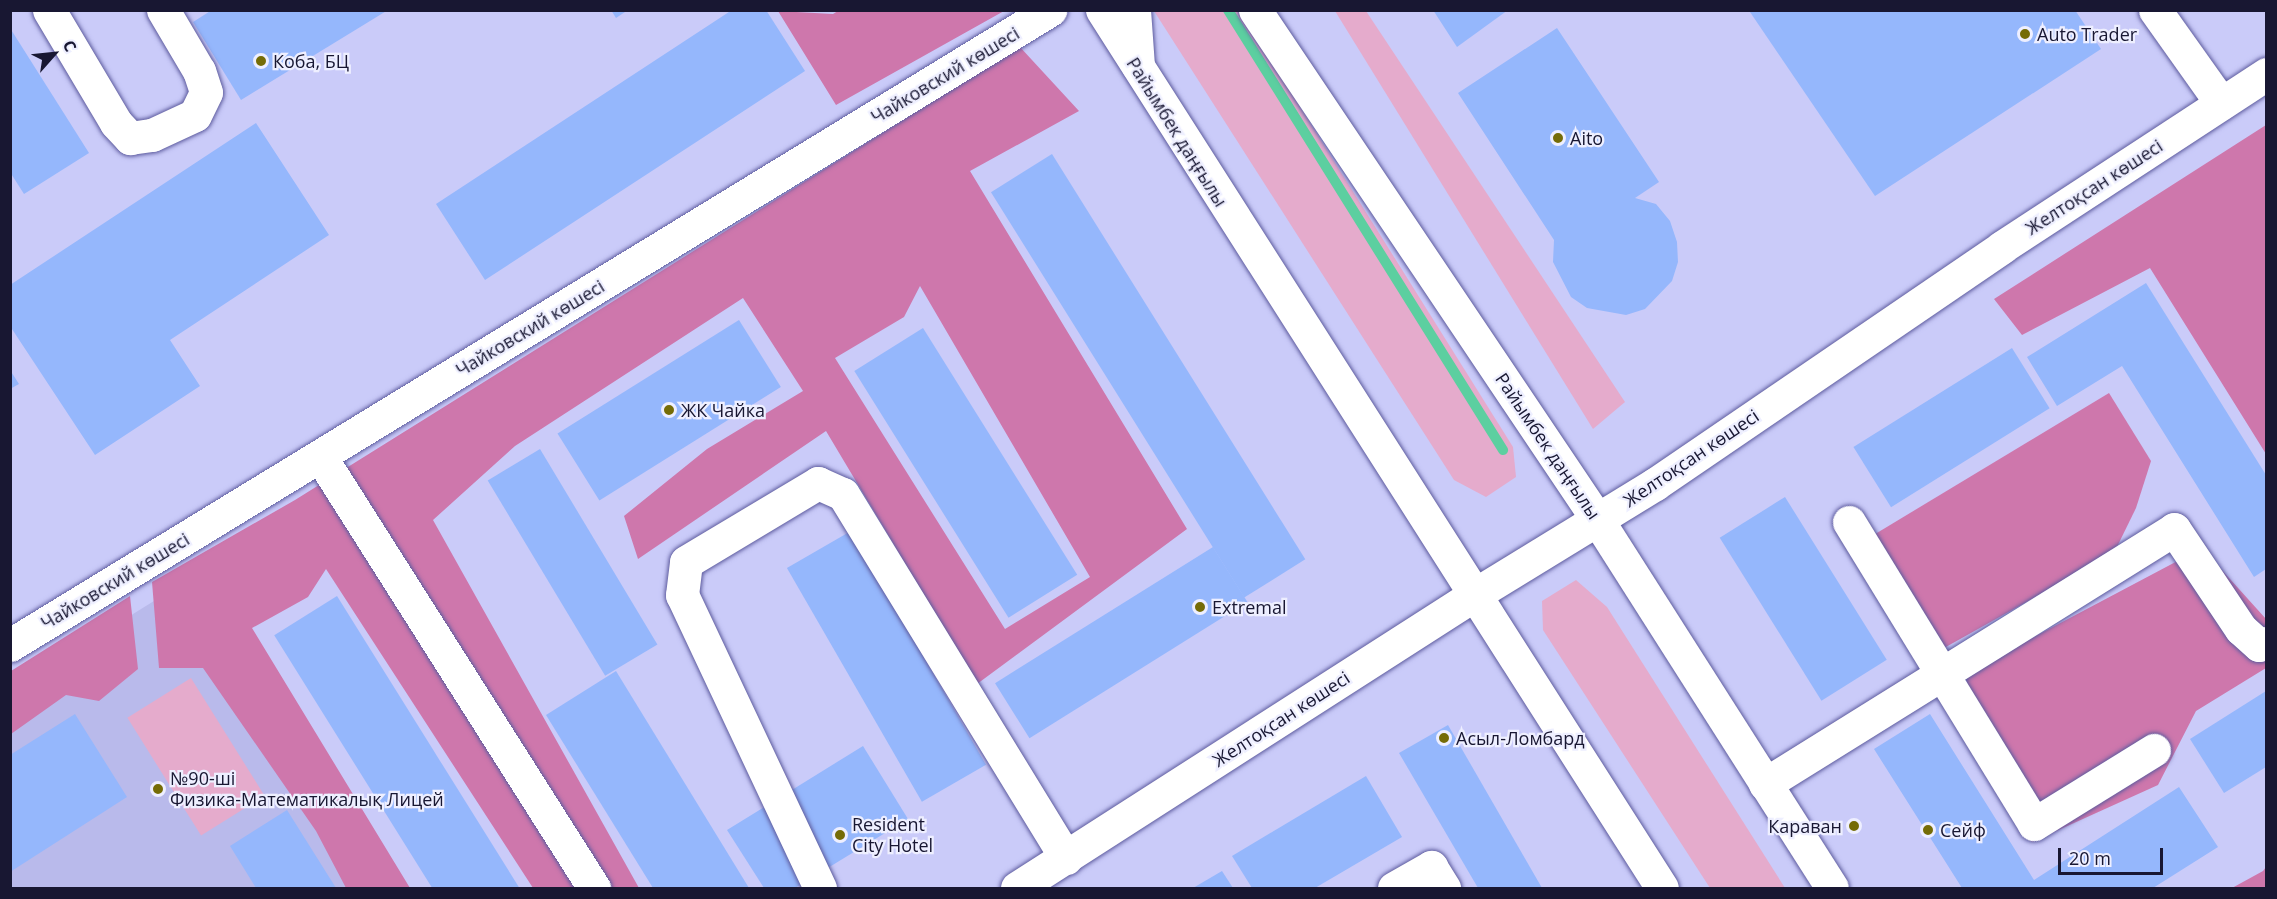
<!DOCTYPE html>
<meta charset="utf-8">
<style>
body{margin:0}
#map{position:relative;width:2277px;height:899px;overflow:hidden;background:#cacbf9;font-family:"Open Sans",sans-serif}
div>[style]{position:absolute}
.built>*{inset:0;background:#b9baeb}
.green>*{inset:0;background:#e5abcc;transform-origin:0 0}
.forest>*{inset:0;background:#ce77ac}
.stream>*{height:10px;margin:-5px;padding:0 5px;transform-origin:5px;border-radius:5px;background:#5ccfa0}
.building>*{inset:0;background:#95b7fc;transform-origin:0 0}
.roads{filter:drop-shadow(0 0 2px #5d5b9e) drop-shadow(0 0 2px #5d5b9e)}
.minor>*{height:33px;margin:-16.5px;padding:0 16.5px;transform-origin:16.5px;border-radius:16.5px;background:#fff}
.major>*{height:33px;margin:-16.5px;padding:0 16.5px;transform-origin:16.5px;border-radius:16.5px;background:#fff}
.dots>*{width:16px;height:16px;translate:-50% -50%;box-sizing:border-box;border:3px solid #eeefff;border-radius:50%}
span{translate:-50% -50%;white-space:nowrap;text-align:center;line-height:1.15;-webkit-text-stroke:4.5px #eeefff;paint-order:stroke}
.poi-label{font-size:18px;color:#181732}
.left{translate:0 -50%;text-align:left}
.right{translate:-100% -50%;text-align:right}
.street-label{font-size:18px;color:#181732}
.frame{position:absolute;inset:0;border:12px solid #181732;pointer-events:none}
.north{position:absolute;left:24px;top:24px;width:60px;height:60px;-webkit-text-stroke:4px #eeefff;paint-order:stroke;rotate:63deg;font-size:16px;font-weight:700;line-height:24px;text-align:center;color:#181732}
.north::after{content:'';display:block;margin:auto;width:21px;height:27px;background:#181732;clip-path:polygon(50% 0,100% 100%,50% 72%,0 100%)}
.scale{position:absolute;left:2058px;top:848px;width:105px;height:27px;box-sizing:border-box;border:3px solid #181732;border-top:0;padding-left:8px;font-size:18px;line-height:21px;white-space:nowrap;color:#181732;-webkit-text-stroke:4px #eeefff;paint-order:stroke}
</style>
<div id="map">
<div class="built">
<div style="clip-path:polygon(178px 586px,369px 888px,11px 888px,11px 690px)"></div>
</div>
<div class="green">
<div style="clip-path:polygon(1154px 11px,1240px 11px,1513px 447px,1516px 477px,1486px 497px,1454px 480px)"></div>
<div style="clip-path:polygon(1335px 11px,1366px 11px,1625px 402px,1593px 429px)"></div>
<div style="clip-path:polygon(1576px 580px,1607px 607px,1785px 888px,1710px 888px,1543px 630px,1542px 601px)"></div>
<div style="left:191px;top:678px;width:139px;height:75px;rotate:58deg"></div>
</div>
<div class="forest">
<div style="clip-path:polygon(838px 11px,838px 10px,1004px 11px,836px 105px,778px 11px,833px 14px)"></div>
<div style="clip-path:polygon(evenodd,1020px 47px,1079px 111px,970px 171px,1187px 529px,977px 684px,826px 431px,638px 559px,624px 516px,707px 449px,803px 391px,743px 298px,515px 446px,433px 520px,639px 888px,533px 888px,326px 569px,308px 597px,252px 628px,410px 888px,346px 888px,316px 831px,203px 668px,159px 668px,152px 582px,295px 500px,1020px 47px,920px 286px,1090px 577px,1005px 629px,835px 358px,904px 317px,920px 286px)"></div>
<div style="clip-path:polygon(2266px 125px,2266px 454px,2150px 268px,2022px 335px,1994px 299px)"></div>
<div style="clip-path:polygon(2109px 393px,2151px 461px,2136px 508px,2114px 553px,1919px 662px,1852px 548px)"></div>
<div style="clip-path:polygon(2202px 548px,2266px 619px,2266px 668px,2196px 711px,2158px 785px,2032px 842px,1973px 743px,1966px 673px)"></div>
<div style="clip-path:polygon(130px 596px,138px 669px,99px 701px,66px 695px,11px 734px,11px 671px)"></div>
<div style="clip-path:polygon(2266px 867px,2266px 888px,2232px 888px,2263px 871px)"></div>
</div>
<div class="stream">
<div style="left:1228px;top:10px;width:519px;rotate:57.99deg"></div>
</div>
<div class="building">
<div style="clip-path:polygon(212px 10px,388px 10px,241px 100px,193px 22px)"></div>
<div style="clip-path:polygon(611px 10px,628px 10px,616px 18px)"></div>
<div style="clip-path:polygon(732px 10px,766px 10px,805px 71px,485px 280px,436px 204px)"></div>
<div style="clip-path:polygon(1433px 10px,1508px 10px,1457px 47px)"></div>
<div style="clip-path:polygon(1753px 10px,2075px 10px,2101px 49px,1875px 196px,1750px 12px)"></div>
<div style="clip-path:polygon(10px 28px,89px 153px,24px 194px,10px 172px)"></div>
<div style="clip-path:polygon(1557px 28px,1659px 182px,1635px 198px,1656px 204px,1670px 221px,1677px 242px,1678px 262px,1672px 281px,1645px 309px,1626px 315px,1587px 308px,1571px 297px,1553px 262px,1554px 240px,1458px 93px)"></div>
<div style="clip-path:polygon(256px 123px,329px 235px,170px 340px,200px 386px,95px 455px,10px 326px,10px 285px)"></div>
<div style="left:1052px;top:154px;width:478px;height:72px;rotate:58deg"></div>
<div style="clip-path:polygon(2146px 283px,2266px 475px,2266px 569px,2254px 577px,2122px 366px,2057px 406px,2027px 357px)"></div>
<div style="left:739px;top:320px;width:79px;height:214px;rotate:58deg"></div>
<div style="left:923px;top:328px;width:291px;height:81px;rotate:58deg"></div>
<div style="left:2012px;top:348px;width:71px;height:187px;rotate:58deg"></div>
<div style="clip-path:polygon(10px 370px,19px 384px,10px 389px)"></div>
<div style="left:540px;top:449px;width:228px;height:61px;rotate:59deg"></div>
<div style="left:1785px;top:497px;width:192px;height:77px;rotate:58deg"></div>
<div style="left:851px;top:531px;width:270px;height:74px;rotate:60deg"></div>
<div style="left:1213px;top:547px;width:65px;height:257px;rotate:58deg"></div>
<div style="left:337px;top:596px;width:344px;height:74px;rotate:58deg"></div>
<div style="clip-path:polygon(616px 671px,749px 888px,653px 888px,546px 715px)"></div>
<div style="clip-path:polygon(2266px 691px,2266px 767px,2224px 793px,2190px 739px)"></div>
<div style="clip-path:polygon(75px 714px,127px 797px,10px 872px,10px 755px)"></div>
<div style="clip-path:polygon(1930px 714px,2034px 880px,2179px 787px,2218px 847px,2153px 888px,1962px 888px,1874px 749px)"></div>
<div style="clip-path:polygon(1448px 725px,1542px 888px,1478px 888px,1399px 753px)"></div>
<div style="clip-path:polygon(863px 746px,908px 819px,795px 888px,764px 888px,727px 830px)"></div>
<div style="clip-path:polygon(1366px 776px,1402px 837px,1315px 888px,1252px 888px,1232px 856px)"></div>
<div style="clip-path:polygon(287px 810px,336px 888px,256px 888px,230px 846px)"></div>
<div style="clip-path:polygon(1222px 871px,1233px 888px,1193px 888px)"></div>
</div>
<div class="roads">
<div class="minor">
<div style="left:49px;top:10px;width:131px;rotate:59.3deg"></div>
<div style="left:116px;top:123px;width:21px;rotate:47deg"></div>
<div style="left:130px;top:138px;width:22px;rotate:-8deg"></div>
<div style="left:152px;top:135px;width:47px;rotate:-24.9deg"></div>
<div style="left:195px;top:115px;width:25px;rotate:-64deg"></div>
<div style="left:206px;top:92px;width:22px;rotate:-108deg"></div>
<div style="left:199px;top:71px;width:71px;rotate:-120.5deg"></div>
<div style="left:2155px;top:10px;width:114px;rotate:54.6deg"></div>
<div style="left:320px;top:456px;width:512px;rotate:57.61deg"></div>
<div style="left:1849px;top:522px;width:354px;rotate:58.5deg"></div>
<div style="left:2034px;top:824px;width:141px;rotate:-31.7deg"></div>
<div style="left:1474px;top:595px;width:212px;rotate:-31.5deg"></div>
<div style="left:1655px;top:484px;width:420px;rotate:-34.3deg"></div>
<div style="left:2002px;top:247px;width:316px;rotate:-33.2deg"></div>
<div style="left:10px;top:645px;width:1219px;rotate:-31.41deg"></div>
<div style="left:1765px;top:784px;width:482px;rotate:-31.9deg"></div>
<div style="left:2174px;top:529px;width:120px;rotate:56.2deg"></div>
<div style="left:2241px;top:629px;width:24px;rotate:42deg"></div>
<div style="left:2259px;top:645px;width:7px;rotate:-16deg"></div>
<div style="left:820px;top:888px;width:324px;rotate:-115.2deg"></div>
<div style="left:682px;top:595px;width:33px;rotate:-83deg"></div>
<div style="left:686px;top:562px;width:154px;rotate:-30.9deg"></div>
<div style="left:818px;top:483px;width:27px;rotate:24deg"></div>
<div style="left:843px;top:494px;width:427px;rotate:58.5deg"></div>
<div style="left:1394px;top:888px;width:43px;rotate:-29.6deg"></div>
<div style="left:1431px;top:867px;width:25px;rotate:58deg"></div>
</div>
<div class="major">
<div style="left:1102px;top:10px;width:1041px;rotate:57.47deg"></div>
<div style="left:1134px;top:10px;width:56px;rotate:85.9deg"></div>
<div style="left:1255px;top:10px;width:613px;rotate:56.1deg"></div>
<div style="left:1597px;top:519px;width:437px;rotate:57.5deg"></div>
<div style="left:1017px;top:888px;width:543px;rotate:-32.67deg"></div>
</div>
</div>
<div class="dots">
<div style="left:2025px;top:34px;background:#756c07"></div>
<div style="left:261px;top:61px;background:#756c07"></div>
<div style="left:1558px;top:138px;background:#756c07"></div>
<div style="left:669px;top:410px;background:#756c07"></div>
<div style="left:1200px;top:607px;background:#756c07"></div>
<div style="left:1444px;top:738px;background:#756c07"></div>
<div style="left:158px;top:789px;background:#756c07"></div>
<div style="left:1854px;top:826px;background:#756c07"></div>
<div style="left:1928px;top:830px;background:#756c07"></div>
<div style="left:840px;top:835px;background:#756c07"></div>
</div>
<div class="poi-label">
<span class="left" style="left:2037px;top:34px">Auto Trader</span>
<span class="left" style="left:273px;top:61px">Коба, БЦ</span>
<span class="left" style="left:1570px;top:138px">Aito</span>
<span class="left" style="left:681px;top:410px">ЖК Чайка</span>
<span class="left" style="left:1212px;top:607px">Extremal</span>
<span class="left" style="left:1456px;top:738px">Асыл-Ломбард</span>
<span class="left" style="left:170px;top:789px">№90-ші<br>Физика-Математикалық Лицей</span>
<span class="left" style="left:852px;top:835px">Resident<br>City Hotel</span>
<span class="right" style="left:1842px;top:826px">Караван</span>
<span class="left" style="left:1940px;top:830px">Сейф</span>
</div>
<div class="street-label">
<span style="left:945px;top:75px;rotate:-31deg">Чайковский көшесі</span>
<span style="left:1177px;top:132px;rotate:58deg">Райымбек даңғылы</span>
<span style="left:2094px;top:187px;rotate:-33deg">Желтоқсан көшесі</span>
<span style="left:530px;top:328px;rotate:-31deg">Чайковский көшесі</span>
<span style="left:1548px;top:446px;rotate:56deg">Райымбек даңғылы</span>
<span style="left:1691px;top:458px;rotate:-34deg">Желтоқсан көшесі</span>
<span style="left:115px;top:581px;rotate:-31deg">Чайковский көшесі</span>
<span style="left:1281px;top:719px;rotate:-33deg">Желтоқсан көшесі</span>
</div>
<div class="frame"></div>
<div class="north">С</div>
<div class="scale">20 m</div>
</div>
